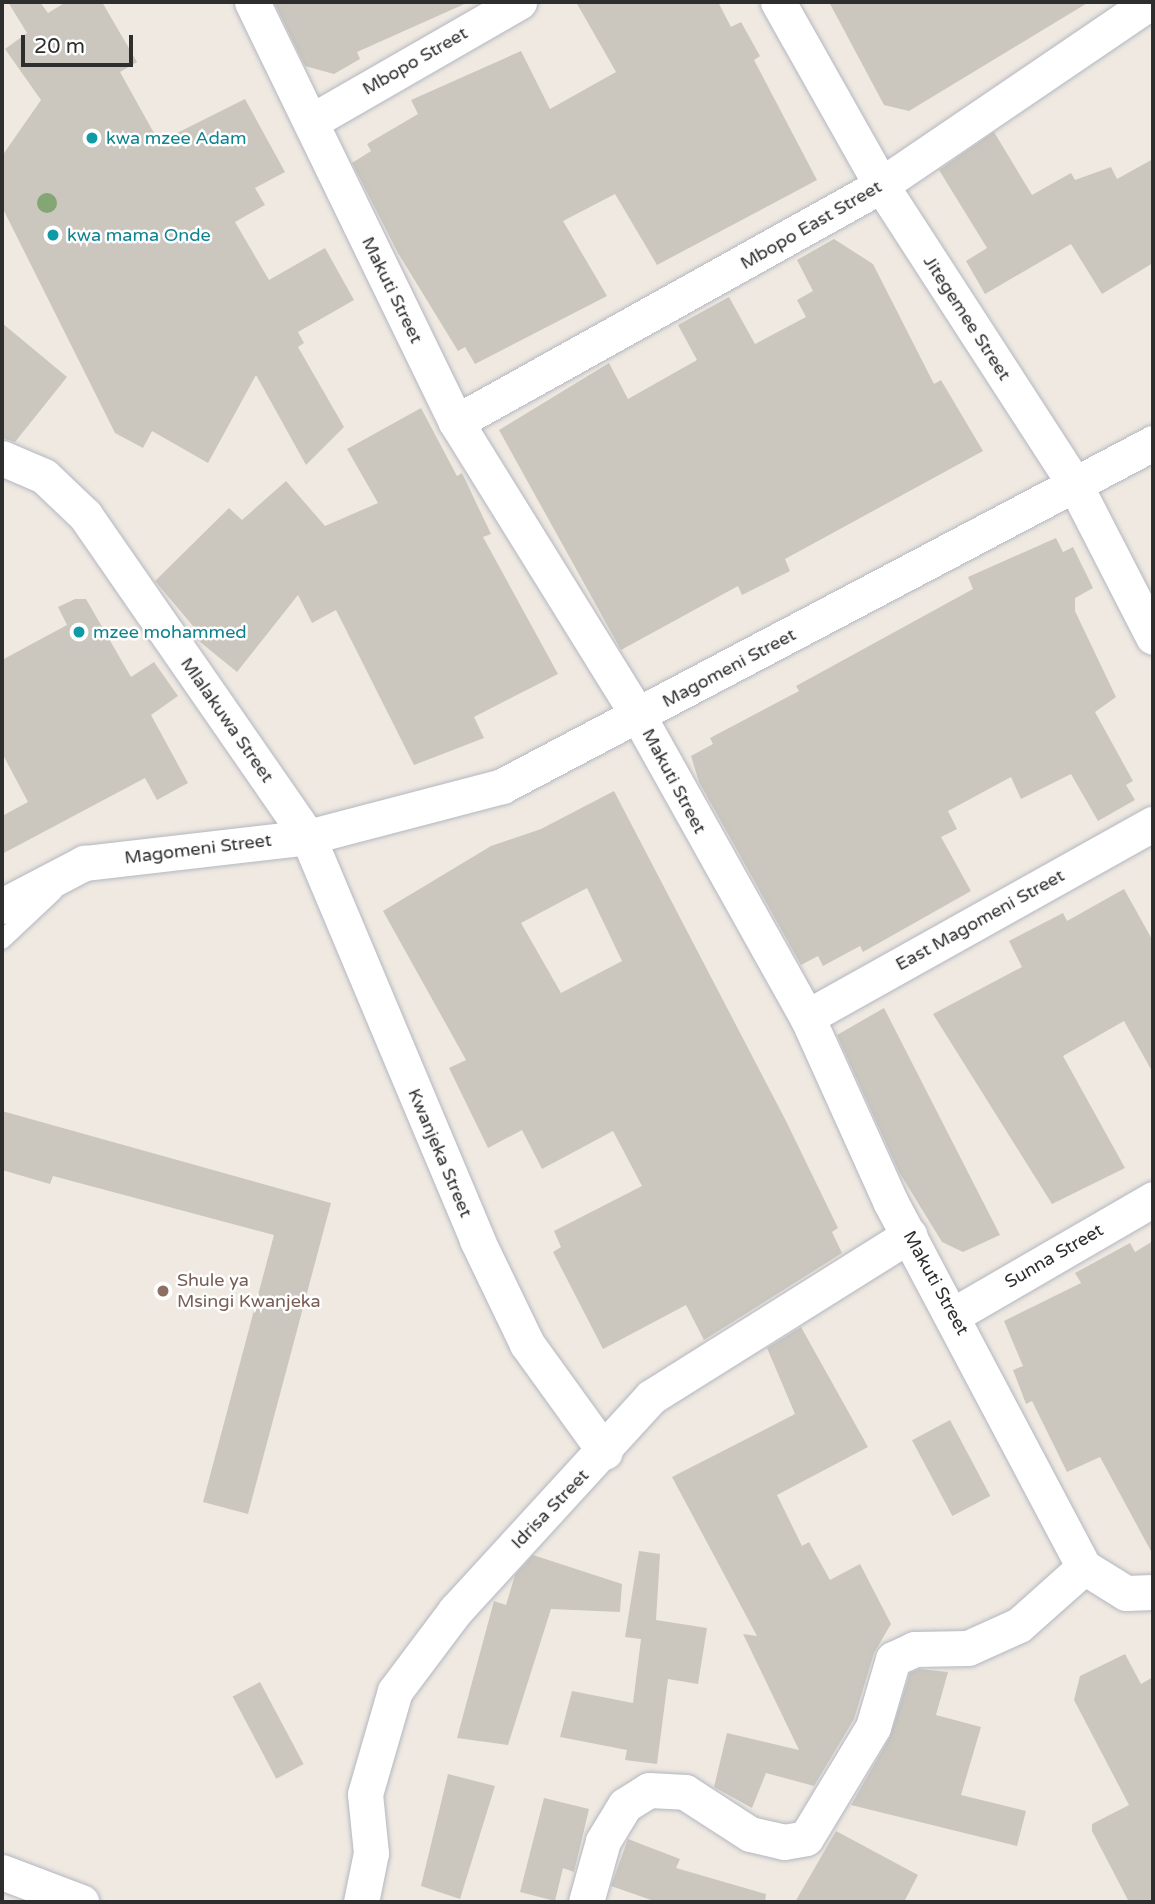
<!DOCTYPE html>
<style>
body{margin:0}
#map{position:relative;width:1155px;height:1904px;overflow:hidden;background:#efe9e1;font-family:"Varela Round",sans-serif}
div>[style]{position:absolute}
.building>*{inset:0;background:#cbc7bf;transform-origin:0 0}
.roads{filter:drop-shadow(0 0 2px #b4b7c1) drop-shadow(0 0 2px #b4b7c1)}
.service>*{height:18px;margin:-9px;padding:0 9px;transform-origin:9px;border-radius:9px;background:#fff}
.minor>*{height:35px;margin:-17.5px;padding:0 17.5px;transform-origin:17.5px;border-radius:17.5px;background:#fff}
.trees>*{width:20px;height:20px;margin:-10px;border-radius:50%;background:#84a574}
.dots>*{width:19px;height:19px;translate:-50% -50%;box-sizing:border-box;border:4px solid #fff;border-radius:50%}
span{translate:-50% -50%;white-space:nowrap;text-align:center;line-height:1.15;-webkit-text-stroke:5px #fff;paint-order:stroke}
.street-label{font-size:18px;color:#2e2e2e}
.culture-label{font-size:18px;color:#0d838f}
.left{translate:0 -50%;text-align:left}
.education-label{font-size:18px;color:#785e54}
.frame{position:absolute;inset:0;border:4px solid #2e2e2e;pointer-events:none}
.scale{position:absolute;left:21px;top:35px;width:112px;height:32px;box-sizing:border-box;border:4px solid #2e2e2e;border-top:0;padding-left:9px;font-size:21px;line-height:24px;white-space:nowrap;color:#2e2e2e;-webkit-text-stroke:5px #fff;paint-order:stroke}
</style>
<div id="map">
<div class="building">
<div style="clip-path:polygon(8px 2px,40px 2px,48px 13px,66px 2px,102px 2px,137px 62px,120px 72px,159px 142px,245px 99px,285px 172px,255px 188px,265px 205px,235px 222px,269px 280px,325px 248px,354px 300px,298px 332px,304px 343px,298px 347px,344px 427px,306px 465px,256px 375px,208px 463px,152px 431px,143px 448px,115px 433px,2px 207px,2px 156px,41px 100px,5px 49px,27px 33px)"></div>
<div style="clip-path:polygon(274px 2px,469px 2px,357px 52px,360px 59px,334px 74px,305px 66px)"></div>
<div style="clip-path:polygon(576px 2px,718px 2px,731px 27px,741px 22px,760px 56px,754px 60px,817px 180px,657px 265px,615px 194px,563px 221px,607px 296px,475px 364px,465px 347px,458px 351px,398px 253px,352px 163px,371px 151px,367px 144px,418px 114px,411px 100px,521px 51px,550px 109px,616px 72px)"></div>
<div style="clip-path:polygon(829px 2px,1089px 2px,909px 111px,884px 105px)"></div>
<div style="clip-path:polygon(994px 132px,1032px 195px,1071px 173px,1075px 180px,1111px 167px,1117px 179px,1153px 159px,1153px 263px,1102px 294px,1071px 244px,985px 294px,966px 261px,987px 248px,939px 170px)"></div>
<div style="clip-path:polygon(834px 239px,873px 264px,934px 384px,941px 380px,983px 451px,785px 559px,790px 571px,742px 595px,738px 586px,621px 650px,499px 430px,609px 363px,628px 399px,697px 360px,678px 325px,729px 297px,755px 344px,806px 317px,797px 300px,813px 291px,797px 260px)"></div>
<div style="clip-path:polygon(2px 323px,67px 377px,15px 442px,2px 438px)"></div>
<div style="clip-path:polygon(421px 408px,457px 476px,462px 473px,491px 534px,483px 537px,558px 674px,474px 717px,484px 738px,414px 765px,336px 610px,312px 623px,298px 595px,237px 672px,194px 637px,198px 632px,155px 581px,229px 508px,242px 520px,286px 481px,325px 526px,378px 503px,347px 449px)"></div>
<div style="clip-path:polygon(1056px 538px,1063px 552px,1073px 547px,1093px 588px,1075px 598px,1075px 611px,1116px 697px,1095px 712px,1133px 781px,1126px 785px,1135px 800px,1098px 821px,1071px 774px,1021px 799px,1011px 777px,948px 811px,957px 829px,941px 837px,971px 891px,863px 952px,860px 946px,823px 966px,818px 956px,801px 965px,699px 782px,691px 756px,713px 744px,710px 738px,799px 691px,796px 686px,973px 589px,968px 577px)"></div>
<div style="clip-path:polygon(75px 599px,86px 599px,131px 677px,154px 662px,178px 696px,151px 715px,188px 783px,157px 800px,145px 778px,2px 854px,2px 816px,28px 802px,2px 753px,2px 660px,67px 625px,58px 607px)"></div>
<div style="clip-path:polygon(evenodd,614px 791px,786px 1121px,838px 1228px,832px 1232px,842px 1253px,704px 1340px,686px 1305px,603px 1349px,553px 1252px,561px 1247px,554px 1231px,642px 1186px,613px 1131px,542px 1169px,522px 1130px,488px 1148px,449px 1068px,466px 1060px,383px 911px,491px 846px,541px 829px,614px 791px,587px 888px,622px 961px,561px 993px,521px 923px,587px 888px)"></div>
<div style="clip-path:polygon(1124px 889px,1153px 941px,1153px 1073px,1124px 1021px,1063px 1056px,1125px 1168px,1052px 1204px,933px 1014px,1022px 967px,1009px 941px,1063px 913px,1067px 921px)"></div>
<div style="clip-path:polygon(884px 1008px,1000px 1235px,963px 1252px,942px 1242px,899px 1172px,837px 1035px)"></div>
<div style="clip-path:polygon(2px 1111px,331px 1203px,248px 1514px,203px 1502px,274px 1235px,53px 1176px,50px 1184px,2px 1170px)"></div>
<div style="clip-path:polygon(1153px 1241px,1153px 1555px,1100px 1457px,1067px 1472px,1032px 1401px,1026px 1404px,1013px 1370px,1023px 1366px,1004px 1321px,1081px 1283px,1075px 1273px,1130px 1243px,1135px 1252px)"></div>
<div style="clip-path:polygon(801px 1327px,868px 1447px,777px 1495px,802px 1546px,809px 1542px,830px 1580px,860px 1564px,891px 1624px,874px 1653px,854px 1719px,814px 1786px,766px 1773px,752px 1808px,714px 1787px,727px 1733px,799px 1750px,743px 1634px,757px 1636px,672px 1477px,795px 1414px,767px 1348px)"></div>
<div style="left:950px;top:1420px;width:86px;height:43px;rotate:62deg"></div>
<div style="clip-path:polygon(639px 1551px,660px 1554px,656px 1620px,707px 1628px,698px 1684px,668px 1679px,657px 1764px,625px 1760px,627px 1750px,560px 1737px,572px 1691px,633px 1703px,641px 1639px,625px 1637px)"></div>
<div style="clip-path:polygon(533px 1555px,622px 1584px,620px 1612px,551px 1609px,508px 1745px,457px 1738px,494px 1601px,506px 1605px,515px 1575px)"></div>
<div style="clip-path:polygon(1125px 1654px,1141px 1684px,1153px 1677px,1153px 1902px,1129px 1902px,1092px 1831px,1092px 1824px,1129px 1805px,1074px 1700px,1080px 1676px)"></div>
<div style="clip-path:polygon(919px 1669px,948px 1672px,936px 1715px,981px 1727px,961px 1795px,1026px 1811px,1017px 1846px,851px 1805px,890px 1737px,910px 1673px)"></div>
<div style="left:260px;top:1682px;width:93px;height:31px;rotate:62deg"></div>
<div style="clip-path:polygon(448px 1774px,495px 1786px,460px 1899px,421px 1886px)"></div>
<div style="clip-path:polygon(544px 1798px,589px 1809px,574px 1872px,563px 1868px,555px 1901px,520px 1892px)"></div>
<div style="clip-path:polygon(836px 1831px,918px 1875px,904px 1902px,795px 1902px)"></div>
<div style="clip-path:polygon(628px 1839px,680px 1859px,676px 1868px,766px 1894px,765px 1902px,657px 1902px,611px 1886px)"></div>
</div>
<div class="roads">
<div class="service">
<div style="left:2px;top:940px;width:71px;rotate:-43.3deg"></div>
</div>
<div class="minor">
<div style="left:252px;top:2px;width:467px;rotate:64.1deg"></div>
<div style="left:456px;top:422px;width:347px;rotate:58.2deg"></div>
<div style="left:639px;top:717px;width:344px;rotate:60.8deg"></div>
<div style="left:807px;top:1017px;width:202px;rotate:65.7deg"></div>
<div style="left:890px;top:1201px;width:414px;rotate:62.1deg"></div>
<div style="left:1084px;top:1567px;width:49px;rotate:31.8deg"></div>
<div style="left:1126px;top:1593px;width:27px;rotate:-2deg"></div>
<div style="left:778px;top:2px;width:210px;rotate:60.6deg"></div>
<div style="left:881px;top:185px;width:355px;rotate:57.1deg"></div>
<div style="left:1074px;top:483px;width:173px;rotate:62.8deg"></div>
<div style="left:312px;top:121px;width:239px;rotate:-29.9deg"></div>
<div style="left:456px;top:422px;width:487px;rotate:-29.1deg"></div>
<div style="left:881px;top:185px;width:325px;rotate:-34.2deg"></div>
<div style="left:2px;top:458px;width:46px;rotate:23.2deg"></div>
<div style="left:44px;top:476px;width:57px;rotate:43.6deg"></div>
<div style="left:85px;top:515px;width:392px;rotate:55.3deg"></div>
<div style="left:308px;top:837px;width:437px;rotate:67.2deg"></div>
<div style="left:477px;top:1240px;width:115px;rotate:64.3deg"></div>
<div style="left:527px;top:1344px;width:133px;rotate:54.2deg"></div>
<div style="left:2px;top:906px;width:93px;rotate:-27.7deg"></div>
<div style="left:84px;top:863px;width:226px;rotate:-6.6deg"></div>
<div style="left:308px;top:837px;width:201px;rotate:-14.7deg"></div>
<div style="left:502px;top:786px;width:736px;rotate:-27.78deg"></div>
<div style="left:807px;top:1017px;width:396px;rotate:-29.2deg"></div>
<div style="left:955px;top:1314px;width:229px;rotate:-30.1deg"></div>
<div style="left:2px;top:1872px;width:85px;rotate:20.8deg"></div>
<div style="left:361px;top:1902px;width:50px;rotate:-78.5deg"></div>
<div style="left:371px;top:1853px;width:59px;rotate:-95.8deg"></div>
<div style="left:365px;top:1794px;width:107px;rotate:-73.8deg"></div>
<div style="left:395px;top:1691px;width:100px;rotate:-53.1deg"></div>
<div style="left:455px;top:1611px;width:290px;rotate:-47.5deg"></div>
<div style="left:651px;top:1397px;width:305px;rotate:-32.1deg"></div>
<div style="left:586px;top:1902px;width:63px;rotate:-74.4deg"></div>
<div style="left:603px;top:1841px;width:42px;rotate:-58.6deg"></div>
<div style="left:625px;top:1805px;width:28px;rotate:-32deg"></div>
<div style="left:649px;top:1790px;width:36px;rotate:3deg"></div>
<div style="left:685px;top:1792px;width:77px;rotate:32.9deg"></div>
<div style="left:750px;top:1834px;width:35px;rotate:13deg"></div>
<div style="left:784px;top:1842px;width:22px;rotate:-10deg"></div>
<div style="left:806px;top:1838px;width:130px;rotate:-58.9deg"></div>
<div style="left:873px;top:1727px;width:71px;rotate:-73.6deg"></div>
<div style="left:893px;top:1659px;width:23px;rotate:-25deg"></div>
<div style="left:914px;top:1649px;width:54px;rotate:-1.1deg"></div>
<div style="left:968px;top:1648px;width:56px;rotate:-24.3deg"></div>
<div style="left:1019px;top:1625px;width:87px;rotate:-41.7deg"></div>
</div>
</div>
<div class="trees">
<div style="left:47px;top:203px"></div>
</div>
<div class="dots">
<div style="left:92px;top:138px;background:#0f9aa8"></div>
<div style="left:53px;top:235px;background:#0f9aa8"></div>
<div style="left:79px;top:632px;background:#0f9aa8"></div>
<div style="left:163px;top:1291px;background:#8d6e63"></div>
</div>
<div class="street-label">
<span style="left:415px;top:61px;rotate:-30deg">Mbopo Street</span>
<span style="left:811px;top:225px;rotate:-30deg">Mbopo East Street</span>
<span style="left:392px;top:290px;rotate:64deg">Makuti Street</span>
<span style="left:967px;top:318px;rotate:57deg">Jitegemee Street</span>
<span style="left:729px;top:668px;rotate:-28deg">Magomeni Street</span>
<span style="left:227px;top:720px;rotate:55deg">Mlalakuwa Street</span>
<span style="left:674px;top:781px;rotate:62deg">Makuti Street</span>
<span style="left:198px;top:849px;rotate:-7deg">Magomeni Street</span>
<span style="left:980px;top:920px;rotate:-29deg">East Magomeni Street</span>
<span style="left:440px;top:1153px;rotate:67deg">Kwanjeka Street</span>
<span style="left:1054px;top:1256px;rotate:-30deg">Sunna Street</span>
<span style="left:936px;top:1283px;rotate:61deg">Makuti Street</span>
<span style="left:550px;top:1509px;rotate:-46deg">Idrisa Street</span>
</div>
<div class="culture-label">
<span class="left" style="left:106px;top:138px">kwa mzee Adam</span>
<span class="left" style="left:67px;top:235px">kwa mama Onde</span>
<span class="left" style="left:93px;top:632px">mzee mohammed</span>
</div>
<div class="education-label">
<span class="left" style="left:177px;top:1291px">Shule ya<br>Msingi Kwanjeka</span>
</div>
<div class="frame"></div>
<div class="scale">20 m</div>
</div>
